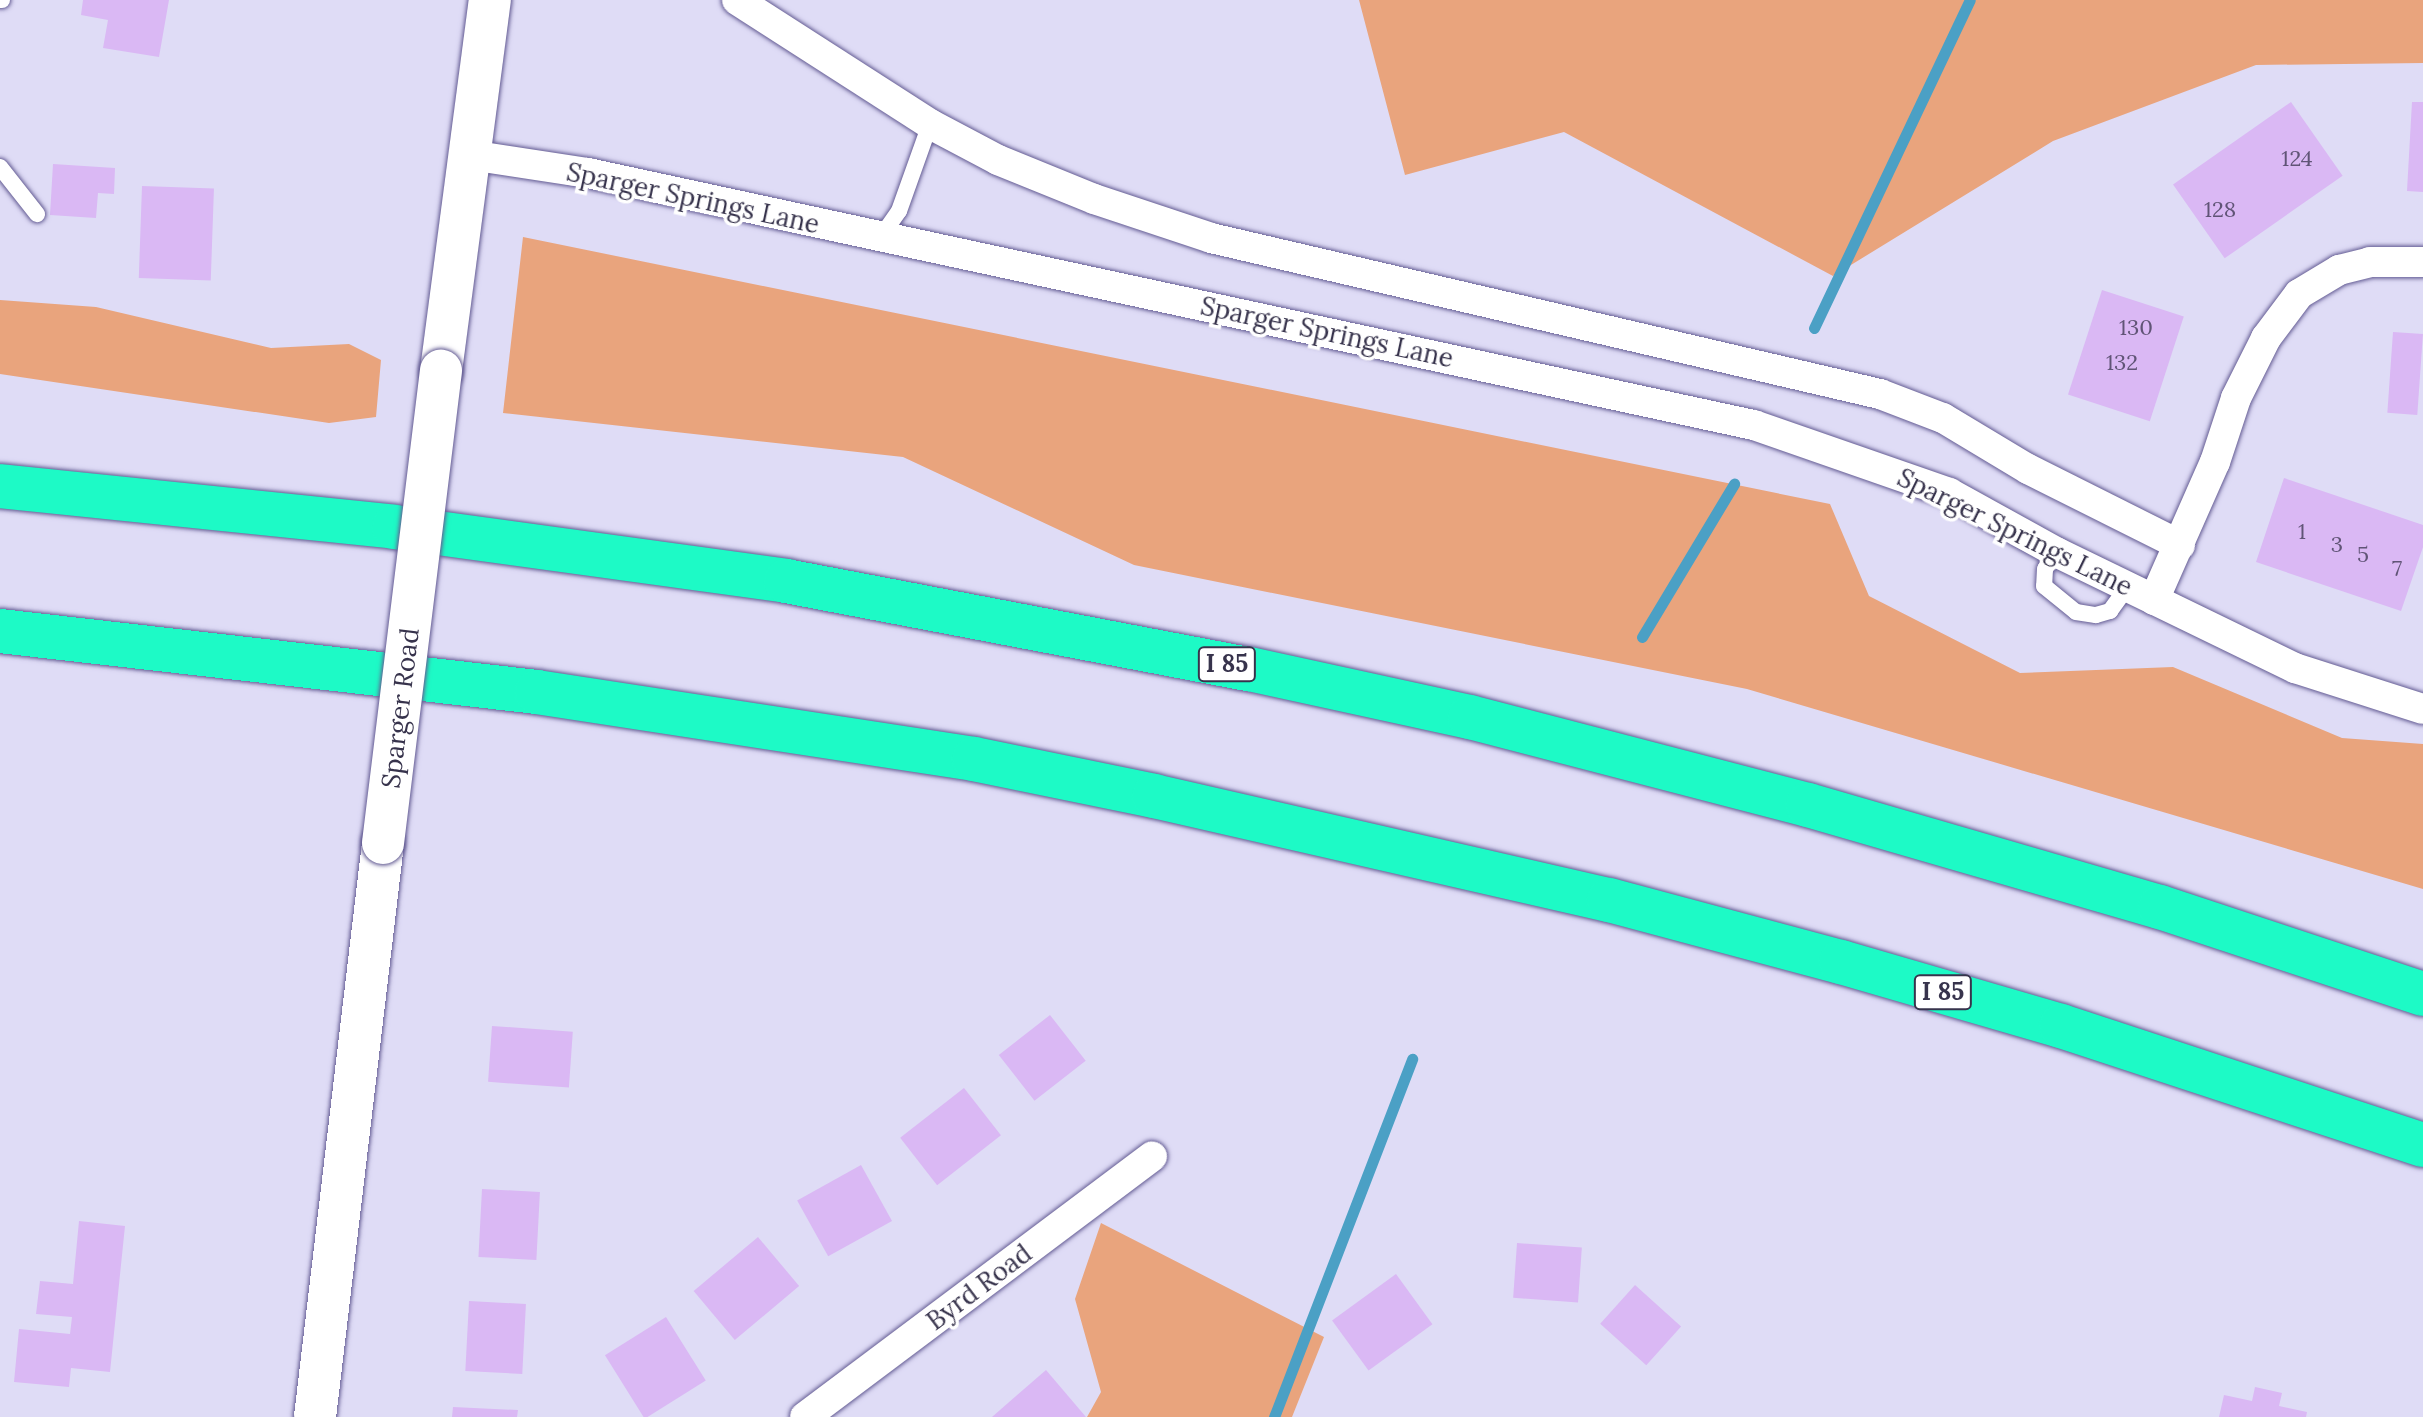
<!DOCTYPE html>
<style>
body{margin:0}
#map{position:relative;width:2423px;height:1417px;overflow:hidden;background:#dfdcf6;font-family:Lora,serif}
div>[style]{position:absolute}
.green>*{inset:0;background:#e9a47d}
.stream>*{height:11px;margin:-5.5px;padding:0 5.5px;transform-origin:5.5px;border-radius:5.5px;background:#4ba0c5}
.building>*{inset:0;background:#dab8f4;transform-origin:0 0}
.roads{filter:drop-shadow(0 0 2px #635b93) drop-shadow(0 0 2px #635b93)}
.lane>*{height:16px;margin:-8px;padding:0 8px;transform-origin:8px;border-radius:8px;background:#fff}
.street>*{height:30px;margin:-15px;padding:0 15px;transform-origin:15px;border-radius:15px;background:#fff}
.secondary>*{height:42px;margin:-21px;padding:0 21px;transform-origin:21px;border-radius:21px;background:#fff}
.highway>*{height:44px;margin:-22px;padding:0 22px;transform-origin:22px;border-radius:22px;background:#1dfac6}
.bridges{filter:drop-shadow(0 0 2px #635b93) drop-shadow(0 0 2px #635b93)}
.secondary-bridge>*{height:42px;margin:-21px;padding:0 21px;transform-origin:21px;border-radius:21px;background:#fff}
span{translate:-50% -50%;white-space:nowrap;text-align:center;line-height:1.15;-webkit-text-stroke:7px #fff;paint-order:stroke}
.number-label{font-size:22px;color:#605476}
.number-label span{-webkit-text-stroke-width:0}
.shield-label span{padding:2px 6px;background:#fff;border:2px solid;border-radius:6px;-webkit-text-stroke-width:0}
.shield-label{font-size:24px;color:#37334c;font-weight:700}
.street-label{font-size:26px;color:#37334c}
</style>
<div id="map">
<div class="green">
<div style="clip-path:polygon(1359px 0,2423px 0,2423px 63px,2256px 65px,2053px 141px,1833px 276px,1564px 132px,1405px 175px)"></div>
<div style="clip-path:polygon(523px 237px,1830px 504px,1869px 596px,2020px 673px,2173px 667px,2342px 738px,2423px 744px,2423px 889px,1747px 689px,1134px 565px,903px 457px,503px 413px)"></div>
<div style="clip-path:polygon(0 300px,96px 307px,271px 348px,349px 344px,381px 360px,376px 417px,329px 423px,0 374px)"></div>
<div style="clip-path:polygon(1101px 1223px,1324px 1337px,1292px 1417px,1087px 1417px,1101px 1392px,1075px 1299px)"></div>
</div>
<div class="stream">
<div style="left:1814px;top:328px;width:363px;rotate:-64.6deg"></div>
<div style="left:1642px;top:637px;width:179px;rotate:-59deg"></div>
<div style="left:1274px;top:1417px;width:384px;rotate:-68.9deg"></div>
</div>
<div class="building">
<div style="clip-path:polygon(83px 0,169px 0,159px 57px,103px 48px,108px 20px,81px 15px)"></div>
<div style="left:2291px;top:102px;width:90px;height:144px;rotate:55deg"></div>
<div style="clip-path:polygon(2412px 102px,2423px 102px,2423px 192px,2407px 191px)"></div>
<div style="clip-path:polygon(53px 164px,115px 168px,114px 194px,98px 193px,96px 218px,50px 215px)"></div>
<div style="left:142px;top:186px;width:72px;height:92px;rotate:2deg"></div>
<div style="left:2102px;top:290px;width:86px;height:110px;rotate:18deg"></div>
<div style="left:2393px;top:332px;width:30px;height:81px;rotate:4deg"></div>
<div style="clip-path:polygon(2284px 478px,2423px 525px,2423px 547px,2401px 611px,2256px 562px)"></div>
<div style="left:1050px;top:1015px;width:58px;height:65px;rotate:52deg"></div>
<div style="left:492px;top:1026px;width:81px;height:56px;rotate:4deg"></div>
<div style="left:964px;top:1088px;width:60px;height:81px;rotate:52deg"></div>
<div style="left:861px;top:1165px;width:64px;height:73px;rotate:61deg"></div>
<div style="left:482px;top:1189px;width:58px;height:68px;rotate:3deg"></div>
<div style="clip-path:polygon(79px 1221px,125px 1226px,110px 1372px,71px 1368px,69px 1387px,14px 1382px,19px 1329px,70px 1334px,72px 1317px,36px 1314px,40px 1281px,73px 1284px)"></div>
<div style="left:758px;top:1237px;width:64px;height:84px;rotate:50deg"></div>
<div style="left:1517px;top:1243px;width:65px;height:55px;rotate:4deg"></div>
<div style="left:1396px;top:1274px;width:62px;height:79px;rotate:54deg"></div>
<div style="left:1635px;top:1285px;width:62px;height:52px;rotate:42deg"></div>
<div style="left:469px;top:1301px;width:57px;height:70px;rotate:3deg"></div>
<div style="left:666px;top:1317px;width:75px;height:72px;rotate:58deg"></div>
<div style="clip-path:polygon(1046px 1370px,1086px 1417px,992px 1417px)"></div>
<div style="clip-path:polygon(2255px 1387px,2282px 1393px,2279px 1406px,2307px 1412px,2306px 1417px,2219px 1417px,2224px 1395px,2252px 1401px)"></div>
<div style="clip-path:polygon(453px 1407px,518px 1410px,517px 1417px,452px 1417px)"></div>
</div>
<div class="roads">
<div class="lane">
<div style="left:0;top:0;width:2px"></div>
<div style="left:0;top:167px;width:60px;rotate:51.8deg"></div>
<div style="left:880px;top:238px;width:33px;rotate:-55deg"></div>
<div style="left:899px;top:211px;width:92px;rotate:-70.4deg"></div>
<div style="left:2056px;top:552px;width:20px;rotate:123deg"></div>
<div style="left:2045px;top:569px;width:17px;rotate:93deg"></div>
<div style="left:2044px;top:586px;width:41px;rotate:39.1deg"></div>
<div style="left:2076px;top:612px;width:20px;rotate:9deg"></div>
<div style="left:2096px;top:615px;width:15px;rotate:-16deg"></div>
<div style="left:2110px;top:611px;width:29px;rotate:-54deg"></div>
</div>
<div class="street">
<div style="left:737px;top:0;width:229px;rotate:32.7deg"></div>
<div style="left:930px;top:124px;width:77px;rotate:27.9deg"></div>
<div style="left:998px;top:160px;width:104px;rotate:22.1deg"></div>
<div style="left:1094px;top:199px;width:123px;rotate:18.4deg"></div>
<div style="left:1211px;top:238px;width:687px;rotate:13.13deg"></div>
<div style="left:1880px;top:394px;width:67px;rotate:20.9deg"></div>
<div style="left:1943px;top:418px;width:99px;rotate:31deg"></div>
<div style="left:2028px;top:469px;width:170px;rotate:26.6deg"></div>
<div style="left:470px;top:155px;width:119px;rotate:8.7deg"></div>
<div style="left:588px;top:173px;width:1193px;rotate:12.2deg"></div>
<div style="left:1754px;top:425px;width:207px;rotate:19.2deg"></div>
<div style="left:1949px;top:493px;width:122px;rotate:28.9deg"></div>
<div style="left:2056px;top:552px;width:266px;rotate:25.9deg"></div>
<div style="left:2295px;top:668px;width:134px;rotate:17.8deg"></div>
<div style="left:2154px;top:600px;width:151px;rotate:-66.2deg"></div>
<div style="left:2215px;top:462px;width:67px;rotate:-71.8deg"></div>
<div style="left:2236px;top:398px;width:67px;rotate:-63.4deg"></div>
<div style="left:2266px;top:338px;width:55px;rotate:-53.1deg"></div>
<div style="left:2299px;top:294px;width:47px;rotate:-31deg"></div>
<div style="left:2339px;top:270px;width:32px;rotate:-14deg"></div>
<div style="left:2370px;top:262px;width:53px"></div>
<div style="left:805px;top:1417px;width:434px;rotate:-36.9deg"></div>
</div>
<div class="secondary">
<div style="left:441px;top:371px;width:374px;rotate:-82.5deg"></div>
<div style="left:315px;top:1417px;width:578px;rotate:-83.24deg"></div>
</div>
<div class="highway">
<div style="left:0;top:486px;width:396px;rotate:5.9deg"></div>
<div style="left:394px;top:527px;width:396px;rotate:7.8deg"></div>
<div style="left:786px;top:581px;width:471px;rotate:10.8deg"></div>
<div style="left:1249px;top:669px;width:226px;rotate:12.3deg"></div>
<div style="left:1470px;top:717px;width:349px;rotate:14.6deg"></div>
<div style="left:1808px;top:805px;width:366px;rotate:16.2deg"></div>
<div style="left:2160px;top:907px;width:277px;rotate:18.3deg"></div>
<div style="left:0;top:631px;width:540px;rotate:6.48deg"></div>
<div style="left:537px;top:692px;width:442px;rotate:8.7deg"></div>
<div style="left:974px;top:759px;width:184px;rotate:11.6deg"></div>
<div style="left:1154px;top:796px;width:467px;rotate:12.9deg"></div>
<div style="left:1609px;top:900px;width:240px;rotate:15deg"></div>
<div style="left:1841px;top:962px;width:229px;rotate:16.2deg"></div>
<div style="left:2061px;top:1026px;width:381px;rotate:18.2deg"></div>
</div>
</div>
<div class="bridges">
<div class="secondary-bridge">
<div style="left:383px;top:843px;width:476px;rotate:-83deg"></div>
</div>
</div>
<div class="number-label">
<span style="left:2297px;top:159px">124</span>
<span style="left:2220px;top:210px">128</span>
<span style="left:2136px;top:328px">130</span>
<span style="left:2122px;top:363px">132</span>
<span style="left:2302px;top:532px">1</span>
<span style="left:2337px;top:545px">3</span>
<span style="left:2363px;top:555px">5</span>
<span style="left:2397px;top:569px">7</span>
</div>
<div class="shield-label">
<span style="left:1227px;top:664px">I 85</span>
<span style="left:1943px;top:992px">I 85</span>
</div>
<div class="street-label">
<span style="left:693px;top:198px;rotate:12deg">Sparger Springs Lane</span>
<span style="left:1327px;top:332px;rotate:12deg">Sparger Springs Lane</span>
<span style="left:2015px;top:532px;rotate:26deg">Sparger Springs Lane</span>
<span style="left:400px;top:708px;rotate:-83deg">Sparger Road</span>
<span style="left:979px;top:1287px;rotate:-37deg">Byrd Road</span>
</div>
</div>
